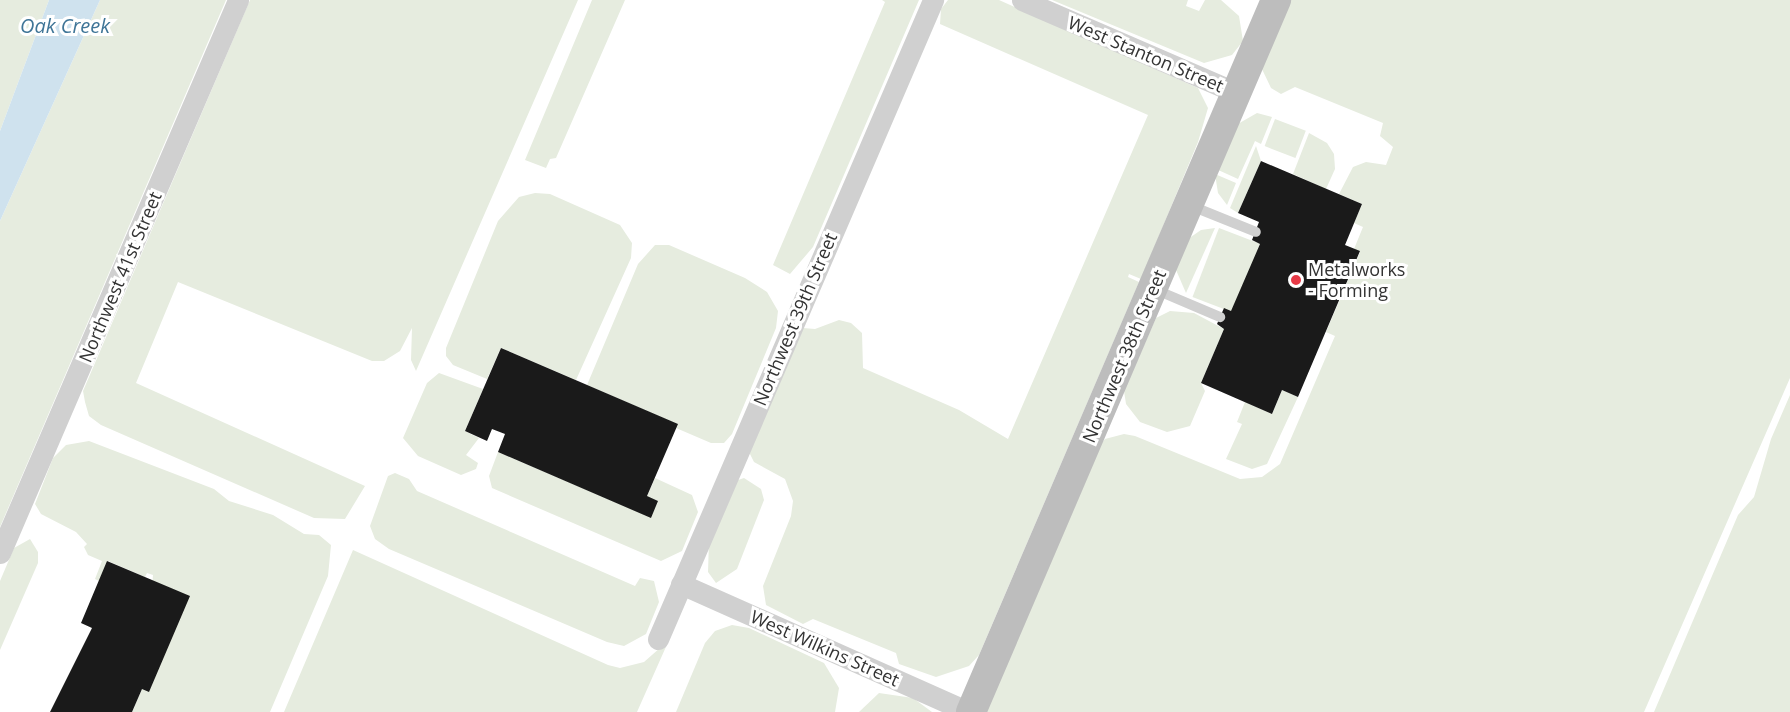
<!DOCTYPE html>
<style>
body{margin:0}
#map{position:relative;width:1790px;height:712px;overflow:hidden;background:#fff;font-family:"Open Sans",sans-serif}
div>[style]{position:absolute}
.green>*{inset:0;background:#e6ecdf;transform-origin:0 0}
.water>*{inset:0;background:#cfe2ee}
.building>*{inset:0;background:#1a1a1a}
.service>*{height:10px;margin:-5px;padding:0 5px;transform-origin:5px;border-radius:5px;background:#d0d0d0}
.minor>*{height:21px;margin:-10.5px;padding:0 10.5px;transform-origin:10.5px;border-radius:10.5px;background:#d0d0d0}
.secondary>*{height:30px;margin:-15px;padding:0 15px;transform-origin:15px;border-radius:15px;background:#bdbdbd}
.dots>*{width:16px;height:16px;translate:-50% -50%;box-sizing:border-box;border:3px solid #fff;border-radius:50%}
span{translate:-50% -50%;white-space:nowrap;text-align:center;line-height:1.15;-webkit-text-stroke:6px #fff;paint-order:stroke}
.street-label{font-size:18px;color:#333}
.poi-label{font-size:18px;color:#333}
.left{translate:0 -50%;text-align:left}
.water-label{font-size:20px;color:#3f7597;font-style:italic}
</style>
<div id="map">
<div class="green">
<div style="clip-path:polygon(0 0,49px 0,0 131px)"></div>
<div style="clip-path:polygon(100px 0,226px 0,0 527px,0 221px)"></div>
<div style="clip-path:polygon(250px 0,578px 0,416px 371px,411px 360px,412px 328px,400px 351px,384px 361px,372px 361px,178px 282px,136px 383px,365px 486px,345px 519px,314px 518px,101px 425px,89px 416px,85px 402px,83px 391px)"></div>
<div style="clip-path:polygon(592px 0,625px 0,556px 158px,550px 159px,546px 168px,525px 160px)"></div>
<div style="clip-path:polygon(882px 0,919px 0,813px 247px,790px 274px,773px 265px,885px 2px)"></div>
<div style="clip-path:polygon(948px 0,999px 0,1198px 88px,1208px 108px,1198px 142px,1141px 279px,1129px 274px,1128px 277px,1139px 282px,979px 655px,969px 666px,936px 677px,899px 664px,896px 653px,813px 619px,803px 624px,766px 605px,763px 586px,791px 516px,793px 501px,785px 479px,754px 462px,748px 450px,803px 328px,815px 329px,839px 320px,851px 323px,862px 333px,863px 368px,959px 410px,1008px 439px,1148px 115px,940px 24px,941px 9px)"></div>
<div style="clip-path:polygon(1052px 0,1188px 0,1186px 6px,1199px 11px,1205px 0,1221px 0,1239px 16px,1243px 41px,1232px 55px,1204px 63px)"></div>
<div style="clip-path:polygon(1289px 0,1790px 0,1790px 378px,1644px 712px,980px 712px,1099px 446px,1105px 439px,1124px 434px,1135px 436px,1240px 479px,1262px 477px,1280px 464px,1335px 336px,1326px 332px,1360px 252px,1354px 249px,1363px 227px,1354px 223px,1362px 204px,1339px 194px,1353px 167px,1366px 162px,1386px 165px,1393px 147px,1380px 136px,1383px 123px,1295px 87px,1281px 94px,1271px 88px,1261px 67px)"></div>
<div style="clip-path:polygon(1257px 113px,1272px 117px,1261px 144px,1255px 141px,1238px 179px,1216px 169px,1236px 125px)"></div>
<div style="left:1275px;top:119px;width:33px;height:29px;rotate:21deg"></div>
<div style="clip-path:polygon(1309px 133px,1327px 143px,1334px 154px,1335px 169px,1326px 189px,1293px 174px)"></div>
<div style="clip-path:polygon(1256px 146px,1261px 161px,1238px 213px,1230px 208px)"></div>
<div style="clip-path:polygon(1215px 174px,1236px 183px,1227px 205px,1218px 193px)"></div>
<div style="clip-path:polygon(535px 193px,550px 194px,620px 225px,632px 243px,631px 258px,576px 380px,501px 348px,487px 379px,453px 365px,446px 356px,446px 348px,498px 221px,519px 197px)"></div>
<div style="clip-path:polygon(1215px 228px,1186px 293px,1176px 270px,1185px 241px,1201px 230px)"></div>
<div style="left:1219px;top:228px;width:44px;height:74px;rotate:21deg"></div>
<div style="clip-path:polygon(655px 245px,669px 245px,745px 278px,767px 292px,778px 311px,776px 328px,732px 434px,724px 443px,711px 443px,676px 428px,677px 424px,587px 385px,638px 264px)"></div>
<div style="clip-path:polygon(1170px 311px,1194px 313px,1224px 329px,1201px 383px,1205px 391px,1190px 426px,1167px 432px,1140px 422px,1126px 404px,1124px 391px,1156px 318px)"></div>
<div style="clip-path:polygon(439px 373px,483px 389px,465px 431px,479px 438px,466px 455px,478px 463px,476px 469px,461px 475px,418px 456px,403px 438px,427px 383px)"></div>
<div style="clip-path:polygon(1282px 390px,1298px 397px,1267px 464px,1252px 469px,1226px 459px,1242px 424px,1237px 422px,1245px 402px,1272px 414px)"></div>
<div style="clip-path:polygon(1790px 395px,1790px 712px,1654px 712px,1738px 515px,1754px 497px,1771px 439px)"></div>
<div style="clip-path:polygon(89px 441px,214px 489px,229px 501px,273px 515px,304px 534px,319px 535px,331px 545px,328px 576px,270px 712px,132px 712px,142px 689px,153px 575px,147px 573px,145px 577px,108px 561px,99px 581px,95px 579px,102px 561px,88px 555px,84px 547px,87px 544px,76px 532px,41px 514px,35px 504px,53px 458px,66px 445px)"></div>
<div style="clip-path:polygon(498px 452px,650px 517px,647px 496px,655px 478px,692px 495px,698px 512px,682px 551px,661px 561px,492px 488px,489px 476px)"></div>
<div style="clip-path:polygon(395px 473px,409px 479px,417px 491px,635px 586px,640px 578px,654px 581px,659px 602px,646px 634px,624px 646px,607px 642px,389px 549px,375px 539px,370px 526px,388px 476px)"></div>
<div style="clip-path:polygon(744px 478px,761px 489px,764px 500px,737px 569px,716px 583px,708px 572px,709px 541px,735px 481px)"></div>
<div style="clip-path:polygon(30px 539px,38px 552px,38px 563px,0 650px,0 581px,14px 548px)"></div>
<div style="clip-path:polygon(353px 550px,608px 665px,620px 668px,644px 662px,669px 640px,637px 712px,284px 712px)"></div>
<div style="clip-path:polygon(732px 625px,749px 628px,824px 663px,839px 688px,835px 712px,676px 712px,705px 643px,715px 631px)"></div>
<div style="clip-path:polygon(879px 693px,913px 698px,932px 712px,859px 712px)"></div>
</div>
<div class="water">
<div style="clip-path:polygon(49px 0,100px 0,0 221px,0 131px)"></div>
</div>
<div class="building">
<div style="clip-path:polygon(1261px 161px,1362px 204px,1345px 245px,1360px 251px,1298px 397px,1282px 390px,1272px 414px,1201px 383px,1224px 329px,1217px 324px,1224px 308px,1231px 311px,1260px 244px,1252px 240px,1259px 222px,1238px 213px)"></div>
<div style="clip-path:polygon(501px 348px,678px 424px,647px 496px,658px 501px,651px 518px,498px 452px,505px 434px,492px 429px,487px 441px,465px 431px)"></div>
<div style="clip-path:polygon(107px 561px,190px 596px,149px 692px,142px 689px,132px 712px,50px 712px,92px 628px,81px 623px)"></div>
</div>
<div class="service">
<div style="left:1189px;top:205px;width:72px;rotate:21.9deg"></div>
<div style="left:1154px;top:289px;width:72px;rotate:23deg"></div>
</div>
<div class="minor">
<div style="left:1022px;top:0;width:234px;rotate:23.4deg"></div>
<div style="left:0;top:553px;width:602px;rotate:-66.71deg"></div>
<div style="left:681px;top:584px;width:315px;rotate:24deg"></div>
<div style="left:658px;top:639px;width:696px;rotate:-66.71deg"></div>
</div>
<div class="secondary">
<div style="left:971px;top:712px;width:775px;rotate:-66.81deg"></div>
</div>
<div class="dots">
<div style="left:1296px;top:280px;background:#e63946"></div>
</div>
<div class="street-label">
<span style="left:1146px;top:54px;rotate:23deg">West Stanton Street</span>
<span style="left:120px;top:277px;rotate:-67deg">Northwest 41st Street</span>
<span style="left:795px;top:319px;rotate:-67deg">Northwest 39th Street</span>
<span style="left:1124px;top:356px;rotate:-67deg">Northwest 38th Street</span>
<span style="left:825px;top:648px;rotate:24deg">West Wilkins Street</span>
</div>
<div class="poi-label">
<span class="left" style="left:1308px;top:280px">Metalworks<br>- Forming</span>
</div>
<div class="water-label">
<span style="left:65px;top:25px">Oak Creek</span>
</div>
</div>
